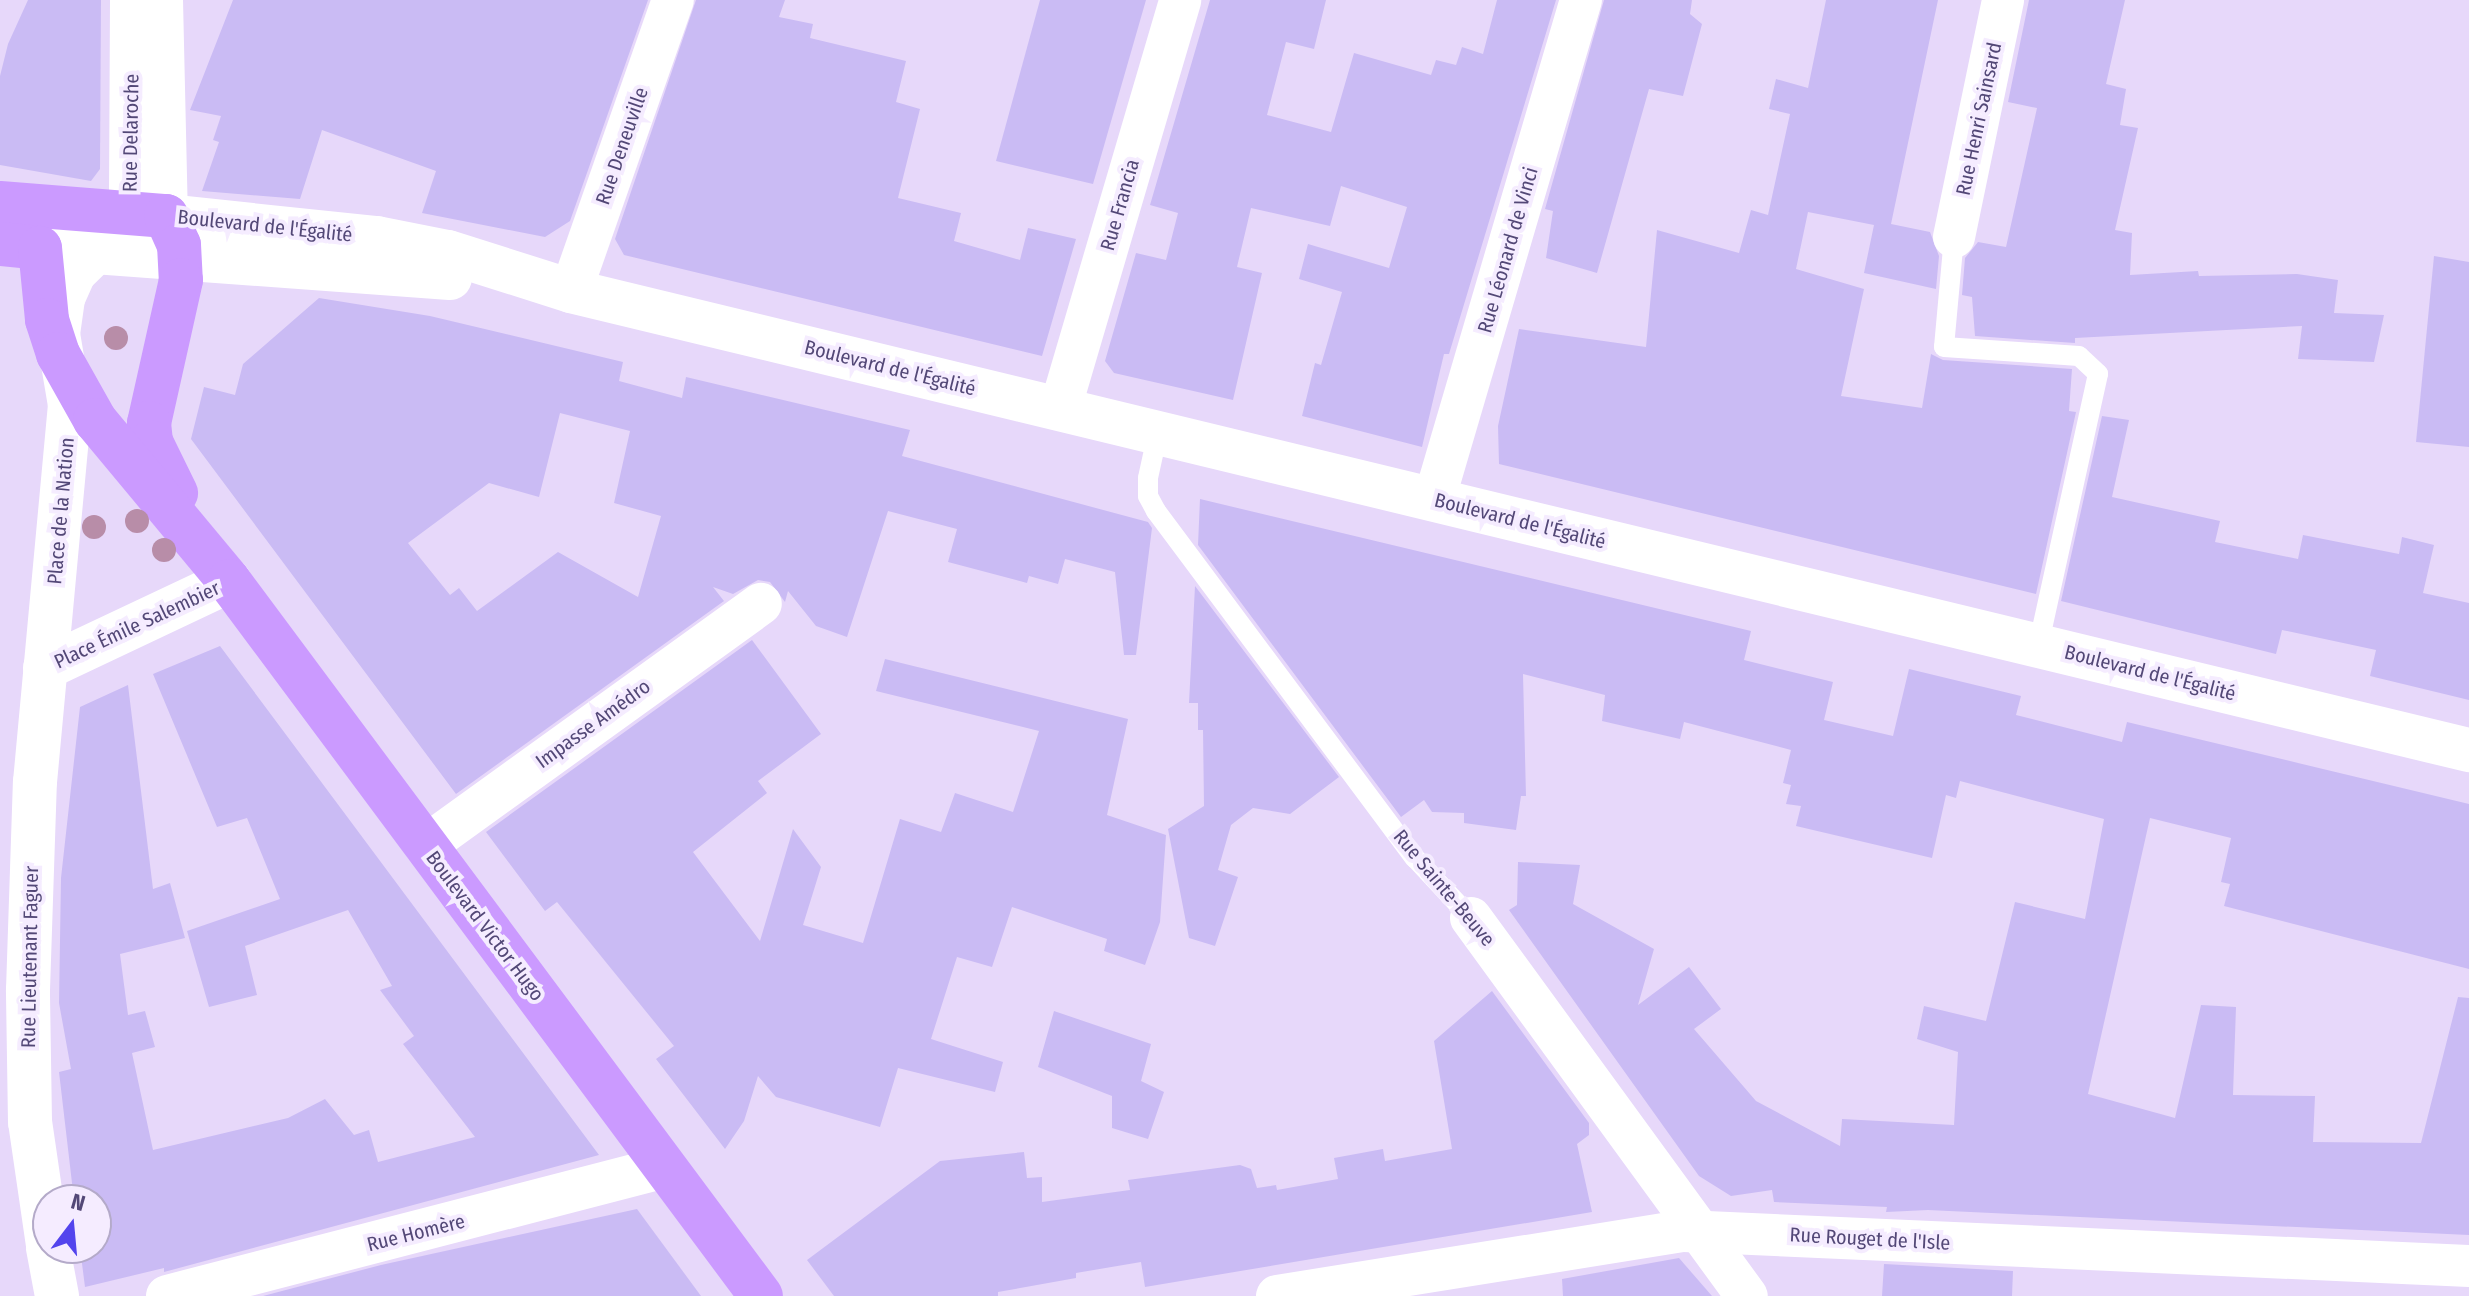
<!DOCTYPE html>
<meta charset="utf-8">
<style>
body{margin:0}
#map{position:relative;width:2469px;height:1296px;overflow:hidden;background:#f0e4fd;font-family:"Fira Sans Condensed",sans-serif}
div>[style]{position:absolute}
.residential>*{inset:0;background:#e7d8fa}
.building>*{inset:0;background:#cabbf4}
.service>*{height:20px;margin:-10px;padding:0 10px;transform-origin:10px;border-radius:10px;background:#fff}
.minor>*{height:42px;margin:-21px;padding:0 21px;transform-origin:21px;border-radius:21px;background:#fff}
.tertiary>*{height:44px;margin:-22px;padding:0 22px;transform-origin:22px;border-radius:22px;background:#fff}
.secondary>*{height:44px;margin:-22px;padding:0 22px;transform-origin:22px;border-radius:22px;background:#fff}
.primary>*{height:44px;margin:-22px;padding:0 22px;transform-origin:22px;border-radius:22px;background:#cb9aff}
.trees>*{width:24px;height:24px;margin:-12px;border-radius:50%;background:#b88da8}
span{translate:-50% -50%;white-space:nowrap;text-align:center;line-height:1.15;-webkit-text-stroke:8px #f5ecff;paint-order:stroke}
.street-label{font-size:20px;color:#534877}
.north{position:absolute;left:32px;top:1184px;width:80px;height:80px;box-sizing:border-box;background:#f5ecff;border:2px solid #b4aac9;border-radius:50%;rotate:16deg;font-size:22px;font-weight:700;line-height:32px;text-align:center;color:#534877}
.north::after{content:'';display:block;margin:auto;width:28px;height:36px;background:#5344ed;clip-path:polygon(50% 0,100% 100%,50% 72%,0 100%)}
</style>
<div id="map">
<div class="residential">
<div style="clip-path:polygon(evenodd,0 0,2469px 0,2469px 1296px,0 1296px,0 0,48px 1200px,96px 1200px,96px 1248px,48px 1248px,48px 1200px)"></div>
</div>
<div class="building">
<div style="clip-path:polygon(28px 0,101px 0,100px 169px,91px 181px,0 165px,0 76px,8px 44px)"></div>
<div style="clip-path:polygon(233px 0,648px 0,570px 221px,545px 237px,422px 213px,436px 171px,322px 130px,300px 199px,202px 191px,219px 142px,213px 140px,221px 116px,190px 110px)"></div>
<div style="clip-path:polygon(696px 0,785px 0,779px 17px,813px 24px,810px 38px,906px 61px,896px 102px,920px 109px,898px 198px,961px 213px,954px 241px,1020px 260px,1028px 228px,1076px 239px,1042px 356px,624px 255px,615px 239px)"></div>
<div style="clip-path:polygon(1040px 0,1146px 0,1093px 184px,996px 161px)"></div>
<div style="clip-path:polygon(1210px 0,1326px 0,1314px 49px,1286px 42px,1267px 115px,1331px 132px,1354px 53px,1431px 75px,1436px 60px,1456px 65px,1462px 47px,1483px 54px,1497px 0,1556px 0,1449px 354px,1444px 354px,1422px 447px,1302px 416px,1315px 363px,1321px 365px,1342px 292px,1299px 279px,1308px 244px,1389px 268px,1407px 207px,1341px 186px,1330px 226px,1251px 208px,1237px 267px,1262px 273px,1233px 400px,1114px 373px,1105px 361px,1136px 253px,1166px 260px,1178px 213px,1150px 205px)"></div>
<div style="clip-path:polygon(1604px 0,1692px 0,1690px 14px,1702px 24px,1683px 96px,1649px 89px,1597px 273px,1546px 258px,1553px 211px,1545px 209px)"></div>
<div style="clip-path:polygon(1826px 0,1938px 0,1891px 224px,1930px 232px,1939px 256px,1936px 289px,1864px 273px,1874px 225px,1808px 212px,1796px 269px,1864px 289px,1841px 396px,1922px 408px,1931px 354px,1943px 360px,2072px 369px,2069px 411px,2076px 412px,2036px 594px,1499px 464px,1498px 426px,1519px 329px,1646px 347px,1657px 230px,1739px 253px,1751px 210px,1768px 215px,1790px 114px,1769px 109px,1776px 79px,1808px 88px)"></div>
<div style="clip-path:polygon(2029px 0,2125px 0,2106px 84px,2126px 89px,2120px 125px,2138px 128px,2115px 230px,2132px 233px,2130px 275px,2198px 271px,2199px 276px,2297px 274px,2338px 280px,2334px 313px,2384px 315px,2374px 362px,2298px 359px,2302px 326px,2075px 338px,2075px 343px,1975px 336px,1972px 297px,1962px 295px,1965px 258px,1978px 242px,2006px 247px,2037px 108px,2008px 102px)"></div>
<div style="clip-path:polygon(2434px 256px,2469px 262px,2469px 447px,2416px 442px)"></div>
<div style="clip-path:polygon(evenodd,319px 298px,430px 316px,623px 362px,619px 381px,682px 398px,686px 377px,910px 430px,902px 456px,1148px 522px,1152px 528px,1136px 655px,1124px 655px,1115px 572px,1065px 559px,1058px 584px,1029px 576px,1027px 583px,948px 562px,957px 529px,888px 511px,847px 637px,816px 626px,788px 591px,785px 602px,770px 582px,758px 580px,733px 594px,713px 587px,724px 601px,456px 794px,191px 439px,204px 387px,235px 395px,243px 364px,319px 298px,560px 413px,630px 431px,614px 503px,661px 516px,638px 597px,558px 552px,477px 611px,459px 588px,450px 595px,408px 543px,489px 483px,539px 497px,560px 413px)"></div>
<div style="clip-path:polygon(2102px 416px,2129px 420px,2112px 497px,2220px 521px,2215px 542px,2298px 559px,2303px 535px,2399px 554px,2402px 537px,2434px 545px,2423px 593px,2469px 603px,2469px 700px,2370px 676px,2376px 650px,2282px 630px,2276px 654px,2061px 601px)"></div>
<div style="clip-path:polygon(1200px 499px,1751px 631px,1744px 660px,1833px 682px,1824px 720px,1893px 736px,1909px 669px,2021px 696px,2016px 715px,2122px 742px,2127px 722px,2469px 804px,2469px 969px,2224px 906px,2230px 884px,2221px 882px,2231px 838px,2150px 818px,2088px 1094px,2175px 1118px,2201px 1005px,2236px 1007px,2233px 1095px,2315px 1096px,2313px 1142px,2421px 1143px,2458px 997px,2469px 998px,2469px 1235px,1928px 1210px,1886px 1212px,1887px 1207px,1774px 1202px,1772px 1190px,1731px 1196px,1699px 1176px,1509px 910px,1517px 905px,1518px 862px,1580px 865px,1573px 904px,1654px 949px,1638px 1005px,1689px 967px,1721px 1009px,1694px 1029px,1756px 1101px,1840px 1146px,1842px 1119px,1954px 1125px,1958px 1052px,1917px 1039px,1924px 1006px,1986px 1021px,2015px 902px,2085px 919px,2104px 819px,1960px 781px,1956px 798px,1946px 795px,1932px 858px,1796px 826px,1801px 806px,1786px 804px,1791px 785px,1783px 783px,1791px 750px,1684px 722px,1680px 739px,1602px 721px,1605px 695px,1523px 674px,1526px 796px,1521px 796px,1516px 830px,1464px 823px,1464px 813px,1432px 812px,1424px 800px,1401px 817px,1198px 545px)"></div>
<div style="clip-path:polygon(1195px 586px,1339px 777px,1290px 814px,1253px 808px,1231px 825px,1218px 870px,1238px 877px,1215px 946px,1189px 938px,1168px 829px,1204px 806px,1203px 730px,1198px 730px,1198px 703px,1189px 703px)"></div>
<div style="clip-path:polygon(752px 640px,821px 734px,758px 781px,767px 793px,693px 852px,760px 941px,793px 829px,821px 867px,803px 925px,863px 943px,900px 819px,941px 832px,955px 793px,1013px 812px,1039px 731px,876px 691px,885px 659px,1128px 719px,1107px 815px,1166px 835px,1160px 922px,1145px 965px,1104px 951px,1107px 939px,1012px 907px,992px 967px,957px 957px,931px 1039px,1003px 1062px,995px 1092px,898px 1068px,880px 1127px,776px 1097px,758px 1076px,744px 1121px,725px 1149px,656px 1059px,674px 1046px,557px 902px,545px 911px,486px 832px)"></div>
<div style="clip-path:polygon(220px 646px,599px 1155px,164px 1272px,164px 1268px,85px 1287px,80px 1248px,96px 1248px,96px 1200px,74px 1200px,59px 1072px,71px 1069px,59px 1003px,61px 878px,80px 707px,128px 685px,153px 889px,170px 883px,185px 938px,120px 954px,128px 1015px,145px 1011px,155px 1047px,132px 1053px,153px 1150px,288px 1118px,325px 1099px,354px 1135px,369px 1130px,378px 1162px,475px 1137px,403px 1044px,414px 1036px,380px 990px,392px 986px,348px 910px,245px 946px,257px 995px,209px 1007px,187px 931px,280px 899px,247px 818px,217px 827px,153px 674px)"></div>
<div style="clip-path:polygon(1492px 991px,1589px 1123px,1589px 1135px,1577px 1144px,1592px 1212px,1145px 1287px,1141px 1262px,1076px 1273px,1076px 1278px,998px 1292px,998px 1296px,834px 1296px,807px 1260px,940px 1161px,1024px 1152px,1027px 1178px,1042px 1177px,1042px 1202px,1130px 1190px,1128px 1180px,1240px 1165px,1251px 1169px,1257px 1188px,1276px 1185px,1277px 1190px,1338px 1179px,1334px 1158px,1383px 1149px,1385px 1161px,1452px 1149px,1434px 1041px)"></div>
<div style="clip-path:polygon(1054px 1011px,1151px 1044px,1141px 1081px,1164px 1092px,1148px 1139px,1112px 1128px,1112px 1096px,1038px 1067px)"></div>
<div style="clip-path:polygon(637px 1209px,701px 1296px,263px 1296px,381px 1265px)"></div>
<div style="clip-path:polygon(1679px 1258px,1712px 1296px,1563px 1296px,1562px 1279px)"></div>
<div style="clip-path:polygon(1884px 1264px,2013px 1271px,2012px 1296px,1882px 1296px)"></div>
</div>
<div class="service">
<div style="left:1954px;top:237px;width:110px;rotate:95.2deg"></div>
<div style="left:1944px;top:347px;width:135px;rotate:3.8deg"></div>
<div style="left:2079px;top:356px;width:26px;rotate:43deg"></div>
<div style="left:2098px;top:374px;width:279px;rotate:102.4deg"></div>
<div style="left:1158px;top:432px;width:47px;rotate:102.3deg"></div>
<div style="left:1148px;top:478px;width:18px;rotate:90deg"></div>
<div style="left:1148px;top:496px;width:17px;rotate:62deg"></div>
<div style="left:1156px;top:511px;width:433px;rotate:53.3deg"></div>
<div style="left:1415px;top:858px;width:82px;rotate:47deg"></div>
</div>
<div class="minor">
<div style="left:1954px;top:237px;width:242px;rotate:-78.3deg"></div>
<div style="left:571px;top:291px;width:308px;rotate:-70.7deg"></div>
<div style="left:1060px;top:409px;width:426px;rotate:-73.6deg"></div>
<div style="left:1434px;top:500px;width:521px;rotate:-73.62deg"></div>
<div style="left:425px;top:846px;width:414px;rotate:-35.8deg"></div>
<div style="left:1471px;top:918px;width:468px;rotate:53.9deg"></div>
<div style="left:167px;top:1296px;width:514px;rotate:-14.52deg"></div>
<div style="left:1277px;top:1296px;width:412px;rotate:-9.1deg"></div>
<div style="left:1684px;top:1231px;width:786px;rotate:2.55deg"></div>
</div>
<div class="tertiary">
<div style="left:132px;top:0;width:214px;rotate:90.3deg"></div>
<div style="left:131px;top:214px;width:35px;rotate:72deg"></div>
<div style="left:161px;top:0;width:216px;rotate:88.7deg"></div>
<div style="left:45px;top:668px;width:204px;rotate:-25.3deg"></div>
<div style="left:48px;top:1245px;width:124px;rotate:-98.3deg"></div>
<div style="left:30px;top:1122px;width:132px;rotate:-90.9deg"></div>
<div style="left:28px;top:990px;width:208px;rotate:-88.1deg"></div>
<div style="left:35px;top:782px;width:379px;rotate:-84.7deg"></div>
<div style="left:70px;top:405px;width:72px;rotate:-99.6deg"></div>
<div style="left:58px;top:334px;width:36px;rotate:-82deg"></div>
<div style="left:63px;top:298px;width:27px;rotate:-66deg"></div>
<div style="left:74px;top:273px;width:62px;rotate:-44.3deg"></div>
<div style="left:48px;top:1248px;width:49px;rotate:79.4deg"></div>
</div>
<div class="secondary">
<div style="left:166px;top:216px;width:212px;rotate:6deg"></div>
<div style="left:377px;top:238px;width:72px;rotate:11.2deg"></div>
<div style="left:448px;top:252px;width:129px;rotate:17.6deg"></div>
<div style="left:571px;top:291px;width:1953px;rotate:13.6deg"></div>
<div style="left:40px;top:248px;width:411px;rotate:4.2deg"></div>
</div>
<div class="primary">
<div style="left:0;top:203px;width:167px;rotate:4.5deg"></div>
<div style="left:166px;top:216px;width:32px;rotate:66deg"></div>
<div style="left:179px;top:245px;width:35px;rotate:87deg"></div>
<div style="left:181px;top:280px;width:147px;rotate:102.6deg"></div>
<div style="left:149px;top:423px;width:19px;rotate:84deg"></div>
<div style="left:151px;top:442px;width:57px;rotate:63.9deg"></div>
<div style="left:0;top:244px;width:40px;rotate:5.7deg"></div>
<div style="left:40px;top:248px;width:72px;rotate:84.4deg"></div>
<div style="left:47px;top:320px;width:36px;rotate:72deg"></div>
<div style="left:58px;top:354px;width:76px;rotate:60.7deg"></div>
<div style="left:95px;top:420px;width:209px;rotate:50.2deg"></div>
<div style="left:229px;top:581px;width:891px;rotate:53.35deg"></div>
</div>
<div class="trees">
<div style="left:116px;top:338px"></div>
<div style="left:137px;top:521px"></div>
<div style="left:94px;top:527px"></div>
<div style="left:164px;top:550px"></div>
</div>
<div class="street-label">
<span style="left:1979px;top:119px;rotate:-78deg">Rue Henri Sainsard</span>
<span style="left:131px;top:133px;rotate:-89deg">Rue Delaroche</span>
<span style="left:622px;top:146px;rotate:-71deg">Rue Deneuville</span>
<span style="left:1120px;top:205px;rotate:-74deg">Rue Francia</span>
<span style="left:265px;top:226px;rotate:6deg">Boulevard de l'Égalité</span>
<span style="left:1508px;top:250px;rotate:-74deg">Rue Léonard de Vinci</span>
<span style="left:890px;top:368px;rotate:14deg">Boulevard de l'Égalité</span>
<span style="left:61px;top:511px;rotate:-85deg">Place de la Nation</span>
<span style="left:1520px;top:521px;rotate:14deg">Boulevard de l'Égalité</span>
<span style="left:137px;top:625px;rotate:-25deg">Place Émile Salembier</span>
<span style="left:2150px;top:673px;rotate:14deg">Boulevard de l'Égalité</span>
<span style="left:593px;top:724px;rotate:-36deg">Impasse Amédro</span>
<span style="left:1444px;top:888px;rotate:50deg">Rue Sainte-Beuve</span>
<span style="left:485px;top:926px;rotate:53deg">Boulevard Victor Hugo</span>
<span style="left:30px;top:957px;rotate:-89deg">Rue Lieutenant Faguer</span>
<span style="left:416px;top:1233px;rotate:-14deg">Rue Homère</span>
<span style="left:1870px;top:1239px;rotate:3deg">Rue Rouget de l'Isle</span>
</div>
<div class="north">N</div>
</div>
